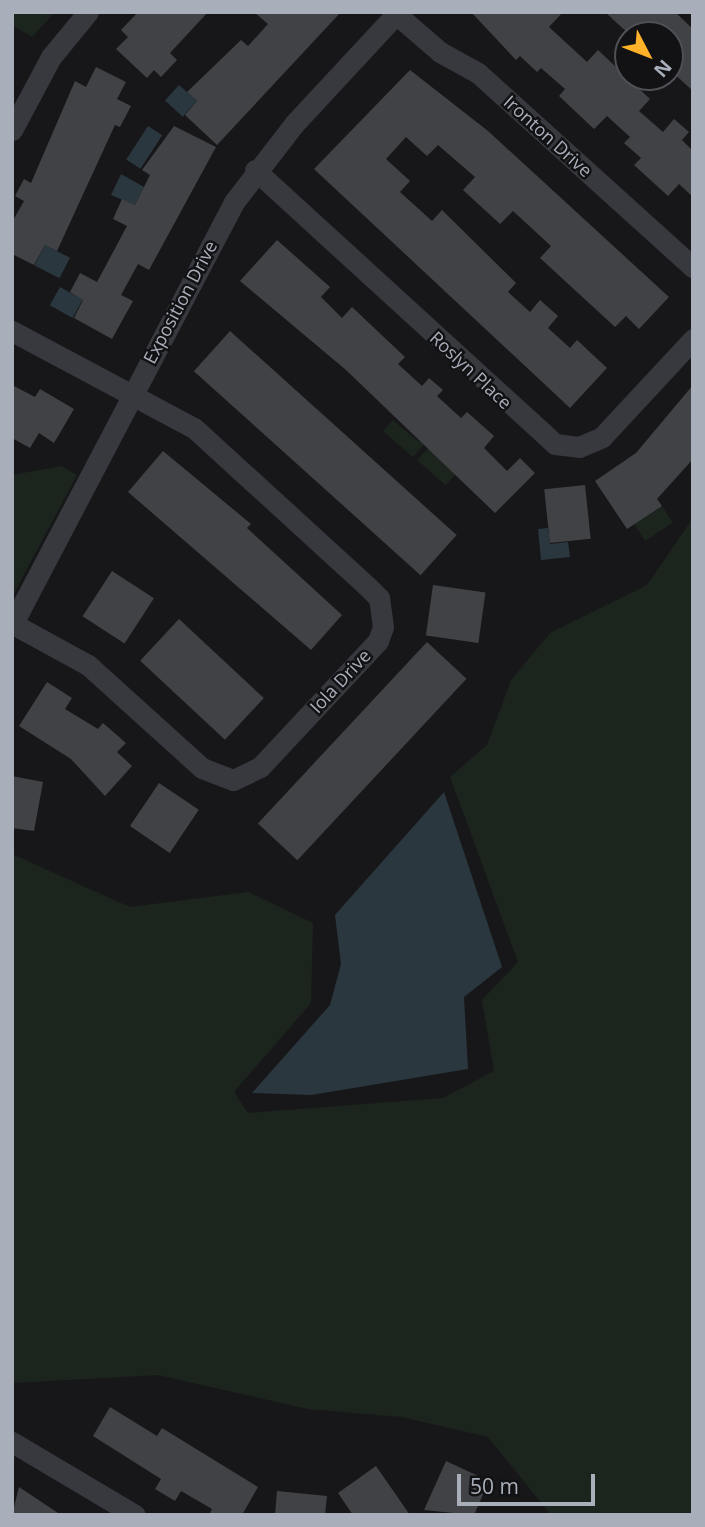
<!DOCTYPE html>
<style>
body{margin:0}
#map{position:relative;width:705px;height:1527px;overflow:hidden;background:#171719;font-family:"Open Sans",sans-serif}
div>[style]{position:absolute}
.green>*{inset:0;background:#1c251d;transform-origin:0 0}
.water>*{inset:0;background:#2b373f;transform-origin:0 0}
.building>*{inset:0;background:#414246;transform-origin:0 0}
.street>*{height:21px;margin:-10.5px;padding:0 10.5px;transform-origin:10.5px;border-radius:10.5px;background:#37393f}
span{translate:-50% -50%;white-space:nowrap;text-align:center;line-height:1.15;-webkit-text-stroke:5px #121214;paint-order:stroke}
.street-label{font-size:18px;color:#a8aeba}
.frame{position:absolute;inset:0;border:14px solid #a8aeba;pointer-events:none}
.north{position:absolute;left:614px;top:21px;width:70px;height:70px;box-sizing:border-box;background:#121214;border:2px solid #4e5056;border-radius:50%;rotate:132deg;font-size:19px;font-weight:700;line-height:28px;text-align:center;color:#a8aeba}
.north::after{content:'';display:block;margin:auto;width:24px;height:32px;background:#ffb229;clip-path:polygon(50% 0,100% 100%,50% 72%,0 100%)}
.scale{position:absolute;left:457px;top:1474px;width:138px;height:32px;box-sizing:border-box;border:4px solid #a8aeba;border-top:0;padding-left:9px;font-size:21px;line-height:24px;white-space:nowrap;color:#a8aeba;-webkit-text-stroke:5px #121214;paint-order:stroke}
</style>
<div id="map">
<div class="green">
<div style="clip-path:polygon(12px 12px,55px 12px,32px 37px,12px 25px)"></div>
<div style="clip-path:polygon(393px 420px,419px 442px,427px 441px,413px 457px,383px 431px)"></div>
<div style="left:428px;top:448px;width:38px;height:16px;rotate:42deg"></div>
<div style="clip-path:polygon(61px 466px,77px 475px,12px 597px,12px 475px)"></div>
<div style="left:662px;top:506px;width:20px;height:33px;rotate:57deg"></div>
<div style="clip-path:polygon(693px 518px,693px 1515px,551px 1515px,488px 1437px,402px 1417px,308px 1409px,158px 1375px,12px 1383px,12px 854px,130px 907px,248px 892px,313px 923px,311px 1003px,234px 1092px,248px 1113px,443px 1098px,494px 1071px,482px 1000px,518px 962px,450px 777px,487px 745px,511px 680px,550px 633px,647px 585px)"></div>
</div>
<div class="water">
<div style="left:179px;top:85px;width:24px;height:21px;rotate:42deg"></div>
<div style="left:148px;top:126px;width:17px;height:40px;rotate:33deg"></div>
<div style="clip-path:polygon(121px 174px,144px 187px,135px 205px,111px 195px)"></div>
<div style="left:45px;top:245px;width:28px;height:23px;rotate:27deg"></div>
<div style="left:60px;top:287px;width:26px;height:21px;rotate:29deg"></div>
<div style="clip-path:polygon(548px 528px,550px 544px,568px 542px,570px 557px,541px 560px,538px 529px)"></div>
<div style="clip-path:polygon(444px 792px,502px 967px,464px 997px,468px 1069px,311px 1095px,252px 1093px,330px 1005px,341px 964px,335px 915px)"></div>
</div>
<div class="building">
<div style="clip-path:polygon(138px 12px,208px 12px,170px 53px,177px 60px,161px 77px,154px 70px,147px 78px,116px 49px,128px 37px,121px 30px)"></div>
<div style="clip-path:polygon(254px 12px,341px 12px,217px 145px,185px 115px,197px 101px,187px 92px,241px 40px,248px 46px,268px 24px)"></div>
<div style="clip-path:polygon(471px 12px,563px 12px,549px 27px,587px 62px,598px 50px,650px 99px,639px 111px,663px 132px,674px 119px,689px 132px,682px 140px,693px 151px,693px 197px,679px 184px,668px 196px,634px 165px,641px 158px,624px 143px,630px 137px,607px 116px,594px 129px,559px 96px,565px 89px,541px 68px,537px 72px,520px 56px,516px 60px)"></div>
<div style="clip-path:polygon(605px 12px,675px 12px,693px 29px,693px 91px,670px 70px,670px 35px,630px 35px)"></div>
<div style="clip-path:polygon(96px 67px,126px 82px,117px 99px,131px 106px,120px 127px,115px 125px,57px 251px,45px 245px,34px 265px,12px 254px,12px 222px,24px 201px,15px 196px,24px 179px,31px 183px,75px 81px,86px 87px)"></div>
<div style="clip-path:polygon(410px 70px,488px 131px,669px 297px,639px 329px,626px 316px,615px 327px,540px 258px,551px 246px,513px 211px,500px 224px,463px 190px,475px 177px,438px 145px,427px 156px,406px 137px,386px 159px,410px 181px,400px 192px,432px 221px,442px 210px,516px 283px,508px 292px,530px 312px,540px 300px,558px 316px,548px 328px,570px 348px,577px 340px,607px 368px,570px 408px,314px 169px)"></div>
<div style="clip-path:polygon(174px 126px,216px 147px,149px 270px,138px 264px,121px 295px,133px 301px,112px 339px,74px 318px,83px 300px,70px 292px,80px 273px,97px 282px,127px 226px,113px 219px,122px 199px,135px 205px,150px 175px,142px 170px)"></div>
<div style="clip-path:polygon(277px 240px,330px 287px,321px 297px,342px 318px,352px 307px,405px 357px,398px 364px,422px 386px,429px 378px,443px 390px,437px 396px,461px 418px,467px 412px,494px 436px,484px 448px,507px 471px,520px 458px,535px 473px,495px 513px,346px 370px,240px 281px)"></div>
<div style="left:230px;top:331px;width:305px;height:54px;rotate:42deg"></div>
<div style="clip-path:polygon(12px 385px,35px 397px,40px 389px,74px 409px,54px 443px,39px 433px,30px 448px,12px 438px)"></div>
<div style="clip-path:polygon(693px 385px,693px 459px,657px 499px,662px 506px,627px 529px,595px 481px,636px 453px)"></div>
<div style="clip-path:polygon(163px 451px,251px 524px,247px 528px,342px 615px,311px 650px,128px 492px)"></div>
<div style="left:585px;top:485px;width:54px;height:41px;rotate:84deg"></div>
<div style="left:112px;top:571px;width:50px;height:54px;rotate:33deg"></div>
<div style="left:433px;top:585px;width:53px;height:51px;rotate:8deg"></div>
<div style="left:179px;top:619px;width:116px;height:57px;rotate:43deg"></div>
<div style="left:427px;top:642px;width:54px;height:248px;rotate:43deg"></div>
<div style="clip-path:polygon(47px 682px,72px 698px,65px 709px,98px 729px,103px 723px,126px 743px,117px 752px,132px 766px,105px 796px,71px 759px,19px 726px)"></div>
<div style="clip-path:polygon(12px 776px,43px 782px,34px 831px,12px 828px)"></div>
<div style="left:159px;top:783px;width:48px;height:52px;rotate:34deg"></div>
<div style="clip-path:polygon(110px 1407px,157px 1436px,162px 1428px,258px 1487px,242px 1515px,209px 1515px,212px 1509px,181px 1491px,175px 1501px,155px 1489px,161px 1479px,93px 1436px)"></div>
<div style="clip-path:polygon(446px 1461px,489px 1481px,474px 1515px,424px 1510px)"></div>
<div style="clip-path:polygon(376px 1466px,410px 1515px,353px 1515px,338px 1493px)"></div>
<div style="clip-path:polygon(19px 1487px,61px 1515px,12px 1515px)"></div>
<div style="clip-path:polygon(277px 1491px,327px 1496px,325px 1515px,275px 1515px)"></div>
</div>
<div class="street">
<div style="left:396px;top:14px;width:58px;rotate:40.8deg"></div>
<div style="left:440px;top:52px;width:43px;rotate:28.9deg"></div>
<div style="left:478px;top:73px;width:290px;rotate:42.1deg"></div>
<div style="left:12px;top:130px;width:83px;rotate:-61.9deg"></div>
<div style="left:51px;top:57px;width:58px;rotate:-50.6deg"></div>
<div style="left:255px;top:170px;width:406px;rotate:42.4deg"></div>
<div style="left:555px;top:444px;width:24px;rotate:7deg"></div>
<div style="left:579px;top:447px;width:25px;rotate:-23deg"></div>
<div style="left:602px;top:437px;width:134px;rotate:-47.1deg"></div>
<div style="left:12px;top:331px;width:206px;rotate:28.1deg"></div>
<div style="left:194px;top:428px;width:236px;rotate:42.4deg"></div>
<div style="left:368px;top:587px;width:16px;rotate:45deg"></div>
<div style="left:379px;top:598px;width:29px;rotate:82deg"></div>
<div style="left:383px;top:627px;width:15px;rotate:110deg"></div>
<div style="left:378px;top:641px;width:173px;rotate:133.1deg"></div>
<div style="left:260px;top:767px;width:30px;rotate:154deg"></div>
<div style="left:233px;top:780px;width:33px;rotate:-159deg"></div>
<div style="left:202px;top:768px;width:154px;rotate:-137.9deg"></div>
<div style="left:88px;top:665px;width:85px;rotate:-151.3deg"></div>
<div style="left:12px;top:625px;width:478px;rotate:-62.3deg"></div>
<div style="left:234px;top:202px;width:98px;rotate:-52.4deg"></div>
<div style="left:294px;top:124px;width:153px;rotate:-47.1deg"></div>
<div style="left:12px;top:1442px;width:143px;rotate:30.7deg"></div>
</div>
<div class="street-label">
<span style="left:548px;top:136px;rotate:42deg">Ironton Drive</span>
<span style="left:180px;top:302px;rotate:-62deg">Exposition Drive</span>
<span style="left:471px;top:370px;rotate:43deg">Roslyn Place</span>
<span style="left:340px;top:681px;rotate:-47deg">Iola Drive</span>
</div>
<div class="frame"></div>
<div class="north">N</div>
<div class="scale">50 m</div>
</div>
